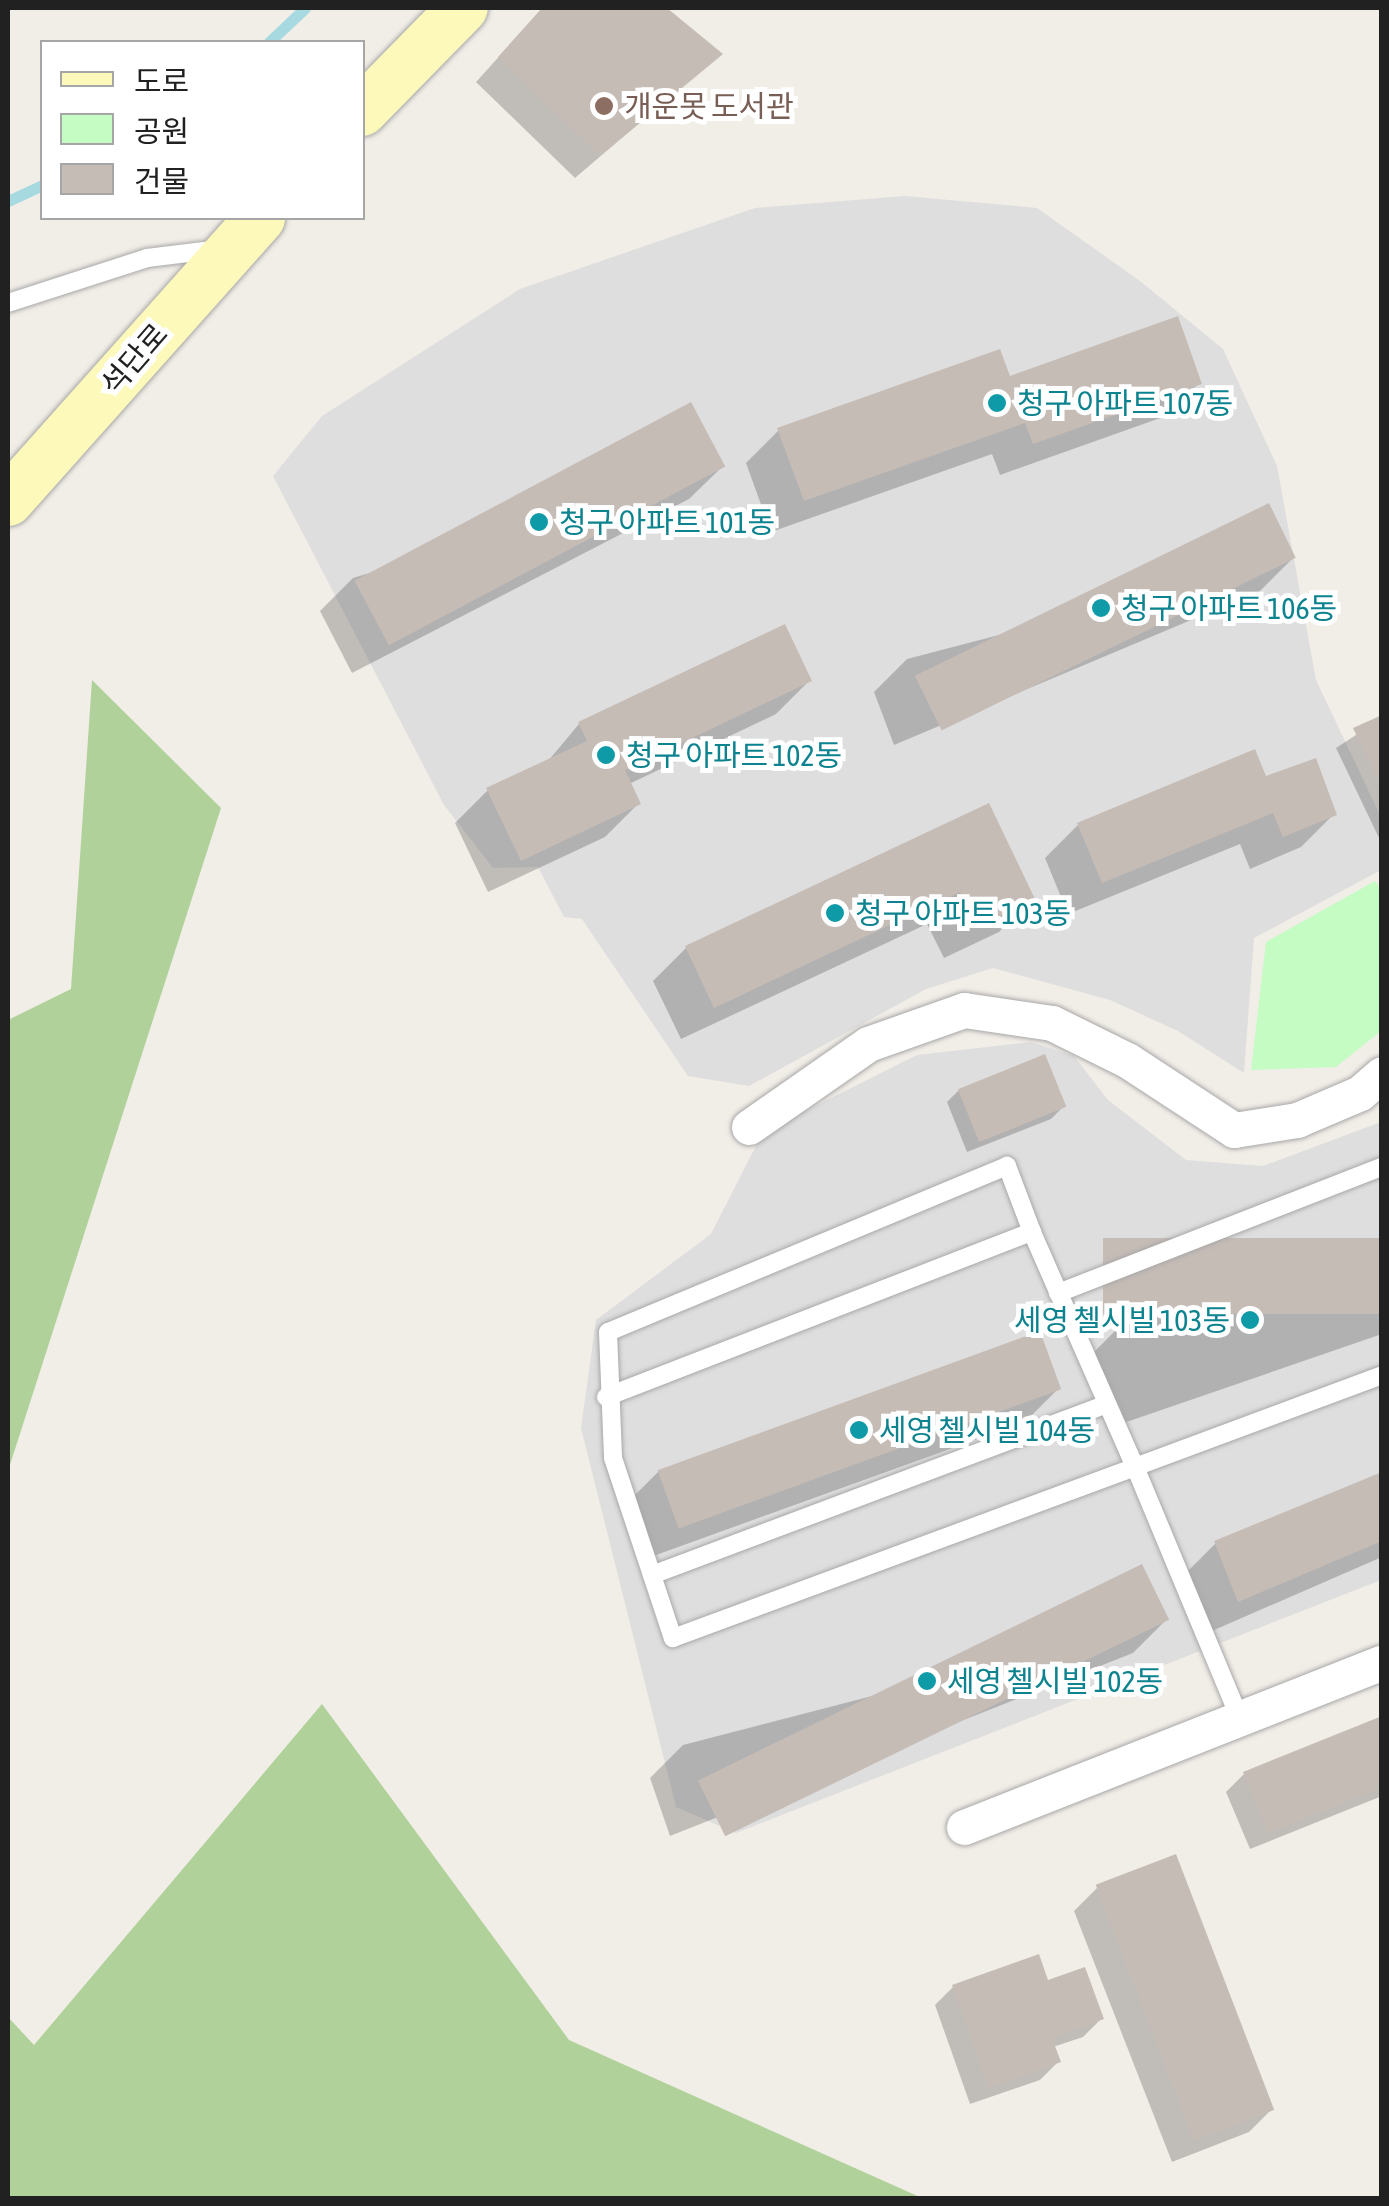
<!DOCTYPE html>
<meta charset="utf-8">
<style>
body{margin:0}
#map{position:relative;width:1389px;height:2206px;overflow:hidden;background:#f1ede7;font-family:"Asap Condensed","Noto Sans KR",sans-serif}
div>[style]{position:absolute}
.residential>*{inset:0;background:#dfdede}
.forest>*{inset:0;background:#b0d29a}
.park>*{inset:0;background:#c4fcc3}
.shadow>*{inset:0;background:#0003}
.stream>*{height:11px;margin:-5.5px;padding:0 5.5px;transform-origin:5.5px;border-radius:5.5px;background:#a6d9e0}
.building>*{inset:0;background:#c6bcb6;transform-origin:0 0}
.roads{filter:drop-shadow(0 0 2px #a8a8a8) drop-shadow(0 0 2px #a8a8a8)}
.service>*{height:18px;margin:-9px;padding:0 9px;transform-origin:9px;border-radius:9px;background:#fff}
.minor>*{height:35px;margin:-17.5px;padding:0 17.5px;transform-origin:17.5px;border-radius:17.5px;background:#fff}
.secondary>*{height:50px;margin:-25px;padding:0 25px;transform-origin:25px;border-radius:25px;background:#fcf9ba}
.dots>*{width:28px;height:28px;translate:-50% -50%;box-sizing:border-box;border:5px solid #fff;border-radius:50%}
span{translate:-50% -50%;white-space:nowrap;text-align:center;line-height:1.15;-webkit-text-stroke:10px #fff;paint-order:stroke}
.education-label{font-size:30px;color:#785e54}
.left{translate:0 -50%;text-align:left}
.street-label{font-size:30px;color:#212121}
.culture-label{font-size:30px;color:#0d838f}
.right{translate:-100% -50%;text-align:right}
.frame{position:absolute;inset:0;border:10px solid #212121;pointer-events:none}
.legend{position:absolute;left:40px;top:40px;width:325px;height:180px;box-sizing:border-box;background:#fff;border:2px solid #a6a6a6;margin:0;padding:12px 18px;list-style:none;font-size:30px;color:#212121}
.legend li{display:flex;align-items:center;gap:20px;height:50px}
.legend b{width:50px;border:2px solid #a6a6a6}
</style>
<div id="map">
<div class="residential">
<div style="clip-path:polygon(905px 196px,1037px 208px,1140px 281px,1223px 349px,1277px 466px,1316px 680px,1381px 817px,1381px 870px,1254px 938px,1244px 1073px,1178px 1031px,1110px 1000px,993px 968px,926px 989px,749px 1086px,688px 1076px,582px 919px,564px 917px,538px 867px,493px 868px,444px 805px,273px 476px,322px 416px,520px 289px,755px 208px)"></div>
<div style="clip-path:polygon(1031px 1042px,1074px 1056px,1108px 1100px,1186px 1160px,1263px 1166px,1381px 1122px,1381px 1580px,736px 1833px,676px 1807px,581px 1428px,596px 1320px,711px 1234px,763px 1132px,917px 1055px)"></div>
</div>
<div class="forest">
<div style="clip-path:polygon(92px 680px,221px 808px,8px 1471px,8px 1020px,71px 989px)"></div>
<div style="clip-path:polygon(322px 1704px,569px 2040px,922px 2198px,8px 2198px,8px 2017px,34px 2045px)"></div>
</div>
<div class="park">
<div style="clip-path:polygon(1375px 881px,1382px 891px,1381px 1031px,1336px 1067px,1251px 1070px,1266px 942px)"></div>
</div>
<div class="shadow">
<div style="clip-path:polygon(543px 8px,663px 8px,720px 54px,575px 178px,476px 82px)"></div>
<div style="clip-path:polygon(1008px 379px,1199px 383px,1166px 416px,1000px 475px,992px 454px,771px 532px,746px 463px,779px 430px)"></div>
<div style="clip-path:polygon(722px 467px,689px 499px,352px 673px,320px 611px,353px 578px)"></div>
<div style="clip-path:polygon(1293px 558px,1260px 591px,894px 745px,874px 692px,907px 659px)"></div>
<div style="clip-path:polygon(784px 627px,809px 681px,776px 714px,629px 784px,638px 804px,605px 837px,488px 892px,455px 823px,488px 790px,548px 761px,579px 724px)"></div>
<div style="clip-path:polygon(1382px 718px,1382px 840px,1380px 840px,1336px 748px)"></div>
<div style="clip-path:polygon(1264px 779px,1334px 814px,1301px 847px,1250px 869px,1240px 844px,1068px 914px,1045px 858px,1078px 825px)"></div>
<div style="clip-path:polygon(988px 806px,1032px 899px,999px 932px,944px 958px,927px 924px,681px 1039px,653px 981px,686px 948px)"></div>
<div style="clip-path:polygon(959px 1090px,1063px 1107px,1051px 1119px,967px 1152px,947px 1102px)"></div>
<div style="clip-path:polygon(1382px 1240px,1382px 1334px,1109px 1428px,1085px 1361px,1118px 1328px)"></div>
<div style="clip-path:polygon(1058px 1389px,1025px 1422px,645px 1559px,625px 1505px,658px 1472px)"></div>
<div style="clip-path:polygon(1382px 1474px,1382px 1557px,1205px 1634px,1183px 1576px,1216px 1543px)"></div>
<div style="clip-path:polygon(1166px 1620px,1133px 1653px,670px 1836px,650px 1778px,683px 1745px)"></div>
<div style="clip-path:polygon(1382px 1719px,1382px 1796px,1250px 1849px,1226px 1792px,1244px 1774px)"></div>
<div style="clip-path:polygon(1098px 1887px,1273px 2108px,1249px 2132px,1172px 2162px,1074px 1911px)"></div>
<div style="clip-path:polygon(1046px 1983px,1101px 2019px,1083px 2037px,1053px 2047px,1058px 2062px,1040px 2080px,970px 2104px,935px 2005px,953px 1987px)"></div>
</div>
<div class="stream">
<div style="left:269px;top:42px;width:50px;rotate:-43.4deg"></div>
<div style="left:8px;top:201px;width:38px;rotate:-25deg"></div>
</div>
<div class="building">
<div style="clip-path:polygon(542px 8px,667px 8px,723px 54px,600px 156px,498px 57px)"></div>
<div style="clip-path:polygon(1178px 316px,1202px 384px,1033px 444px,1025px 423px,804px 501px,777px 428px,1000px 349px,1010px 376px)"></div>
<div style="left:691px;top:402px;width:73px;height:381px;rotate:62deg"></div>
<div style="left:1269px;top:503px;width:61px;height:394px;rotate:64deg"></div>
<div style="clip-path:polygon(785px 624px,812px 681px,625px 770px,641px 804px,521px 861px,486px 788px,587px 741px,578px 722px)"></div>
<div style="clip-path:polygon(1382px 715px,1382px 789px,1353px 728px)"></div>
<div style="clip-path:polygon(1255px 749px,1266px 776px,1316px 758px,1337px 815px,1283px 837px,1273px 813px,1102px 883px,1077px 823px)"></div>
<div style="clip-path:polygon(989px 803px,1035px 899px,977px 927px,960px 892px,714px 1008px,685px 946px)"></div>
<div style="left:1045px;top:1054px;width:57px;height:94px;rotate:68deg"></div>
<div style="left:1382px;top:1238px;width:76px;height:279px;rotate:90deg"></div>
<div style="left:1040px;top:1331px;width:62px;height:407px;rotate:70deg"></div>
<div style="clip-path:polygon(1382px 1472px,1382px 1541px,1238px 1602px,1214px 1541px)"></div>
<div style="left:1142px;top:1564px;width:62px;height:494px;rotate:64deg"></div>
<div style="clip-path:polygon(1382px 1716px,1382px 1787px,1268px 1833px,1243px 1772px)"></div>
<div style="left:1176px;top:1854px;width:274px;height:86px;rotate:69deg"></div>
<div style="clip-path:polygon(1039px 1954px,1048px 1980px,1085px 1967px,1104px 2019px,1052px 2038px,1061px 2062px,988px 2088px,952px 1985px)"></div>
</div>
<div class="roads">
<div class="service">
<div style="left:8px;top:303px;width:146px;rotate:-17.9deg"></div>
<div style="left:147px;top:258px;width:74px;rotate:-7deg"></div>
<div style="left:1058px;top:1293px;width:348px;rotate:-21.3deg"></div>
<div style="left:606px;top:1397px;width:457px;rotate:-21.2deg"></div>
<div style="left:652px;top:1575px;width:486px;rotate:-20.6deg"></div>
<div style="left:1240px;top:1719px;width:273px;rotate:-112.6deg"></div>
<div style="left:1135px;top:1467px;width:257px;rotate:-113.7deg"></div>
<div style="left:1032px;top:1232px;width:71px;rotate:-110.7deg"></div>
<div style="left:1007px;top:1166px;width:432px;rotate:157.4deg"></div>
<div style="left:608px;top:1332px;width:126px;rotate:87.7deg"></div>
<div style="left:613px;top:1458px;width:190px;rotate:71.6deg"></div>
<div style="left:673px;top:1638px;width:493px;rotate:-20.3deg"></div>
<div style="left:1135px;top:1467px;width:264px;rotate:-20.4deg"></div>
</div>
<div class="minor">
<div style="left:749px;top:1127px;width:145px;rotate:-34.9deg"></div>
<div style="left:868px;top:1044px;width:102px;rotate:-19.5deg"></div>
<div style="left:964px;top:1010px;width:89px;rotate:8.4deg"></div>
<div style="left:1052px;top:1023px;width:84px;rotate:26.3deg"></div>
<div style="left:1127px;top:1060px;width:128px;rotate:33.2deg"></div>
<div style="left:1234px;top:1130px;width:64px;rotate:-9deg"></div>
<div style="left:1297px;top:1120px;width:69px;rotate:-23.2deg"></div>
<div style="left:1360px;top:1093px;width:29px;rotate:-41deg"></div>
<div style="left:964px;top:1827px;width:449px;rotate:-21.5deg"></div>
</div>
<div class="secondary">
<div style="left:362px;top:111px;width:144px;rotate:-45.6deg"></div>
<div style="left:8px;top:501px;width:379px;rotate:-48.3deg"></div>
</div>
</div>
<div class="dots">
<div style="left:604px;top:106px;background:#8d6e63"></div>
<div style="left:997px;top:403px;background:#0f9aa8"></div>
<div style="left:539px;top:522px;background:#0f9aa8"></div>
<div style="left:1101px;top:608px;background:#0f9aa8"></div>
<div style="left:606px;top:755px;background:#0f9aa8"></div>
<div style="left:835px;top:913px;background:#0f9aa8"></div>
<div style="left:1250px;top:1320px;background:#0f9aa8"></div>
<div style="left:859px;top:1430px;background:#0f9aa8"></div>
<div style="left:927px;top:1681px;background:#0f9aa8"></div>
</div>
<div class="education-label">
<span class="left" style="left:624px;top:106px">개운못 도서관</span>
</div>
<div class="street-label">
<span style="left:134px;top:359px;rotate:-49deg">석단로</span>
</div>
<div class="culture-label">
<span class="left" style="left:1017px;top:403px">청구 아파트 107동</span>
<span class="left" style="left:559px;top:522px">청구 아파트 101동</span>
<span class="left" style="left:1121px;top:608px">청구 아파트 106동</span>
<span class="left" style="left:626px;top:755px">청구 아파트 102동</span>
<span class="left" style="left:855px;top:913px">청구 아파트 103동</span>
<span class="right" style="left:1230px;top:1320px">세영 첼시빌 103동</span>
<span class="left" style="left:879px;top:1430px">세영 첼시빌 104동</span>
<span class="left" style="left:947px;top:1681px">세영 첼시빌 102동</span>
</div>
<div class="frame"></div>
<ul class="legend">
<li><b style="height:12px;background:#fcf9ba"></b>도로</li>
<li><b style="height:28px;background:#c4fcc3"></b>공원</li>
<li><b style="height:28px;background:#c6bcb6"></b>건물</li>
</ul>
</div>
